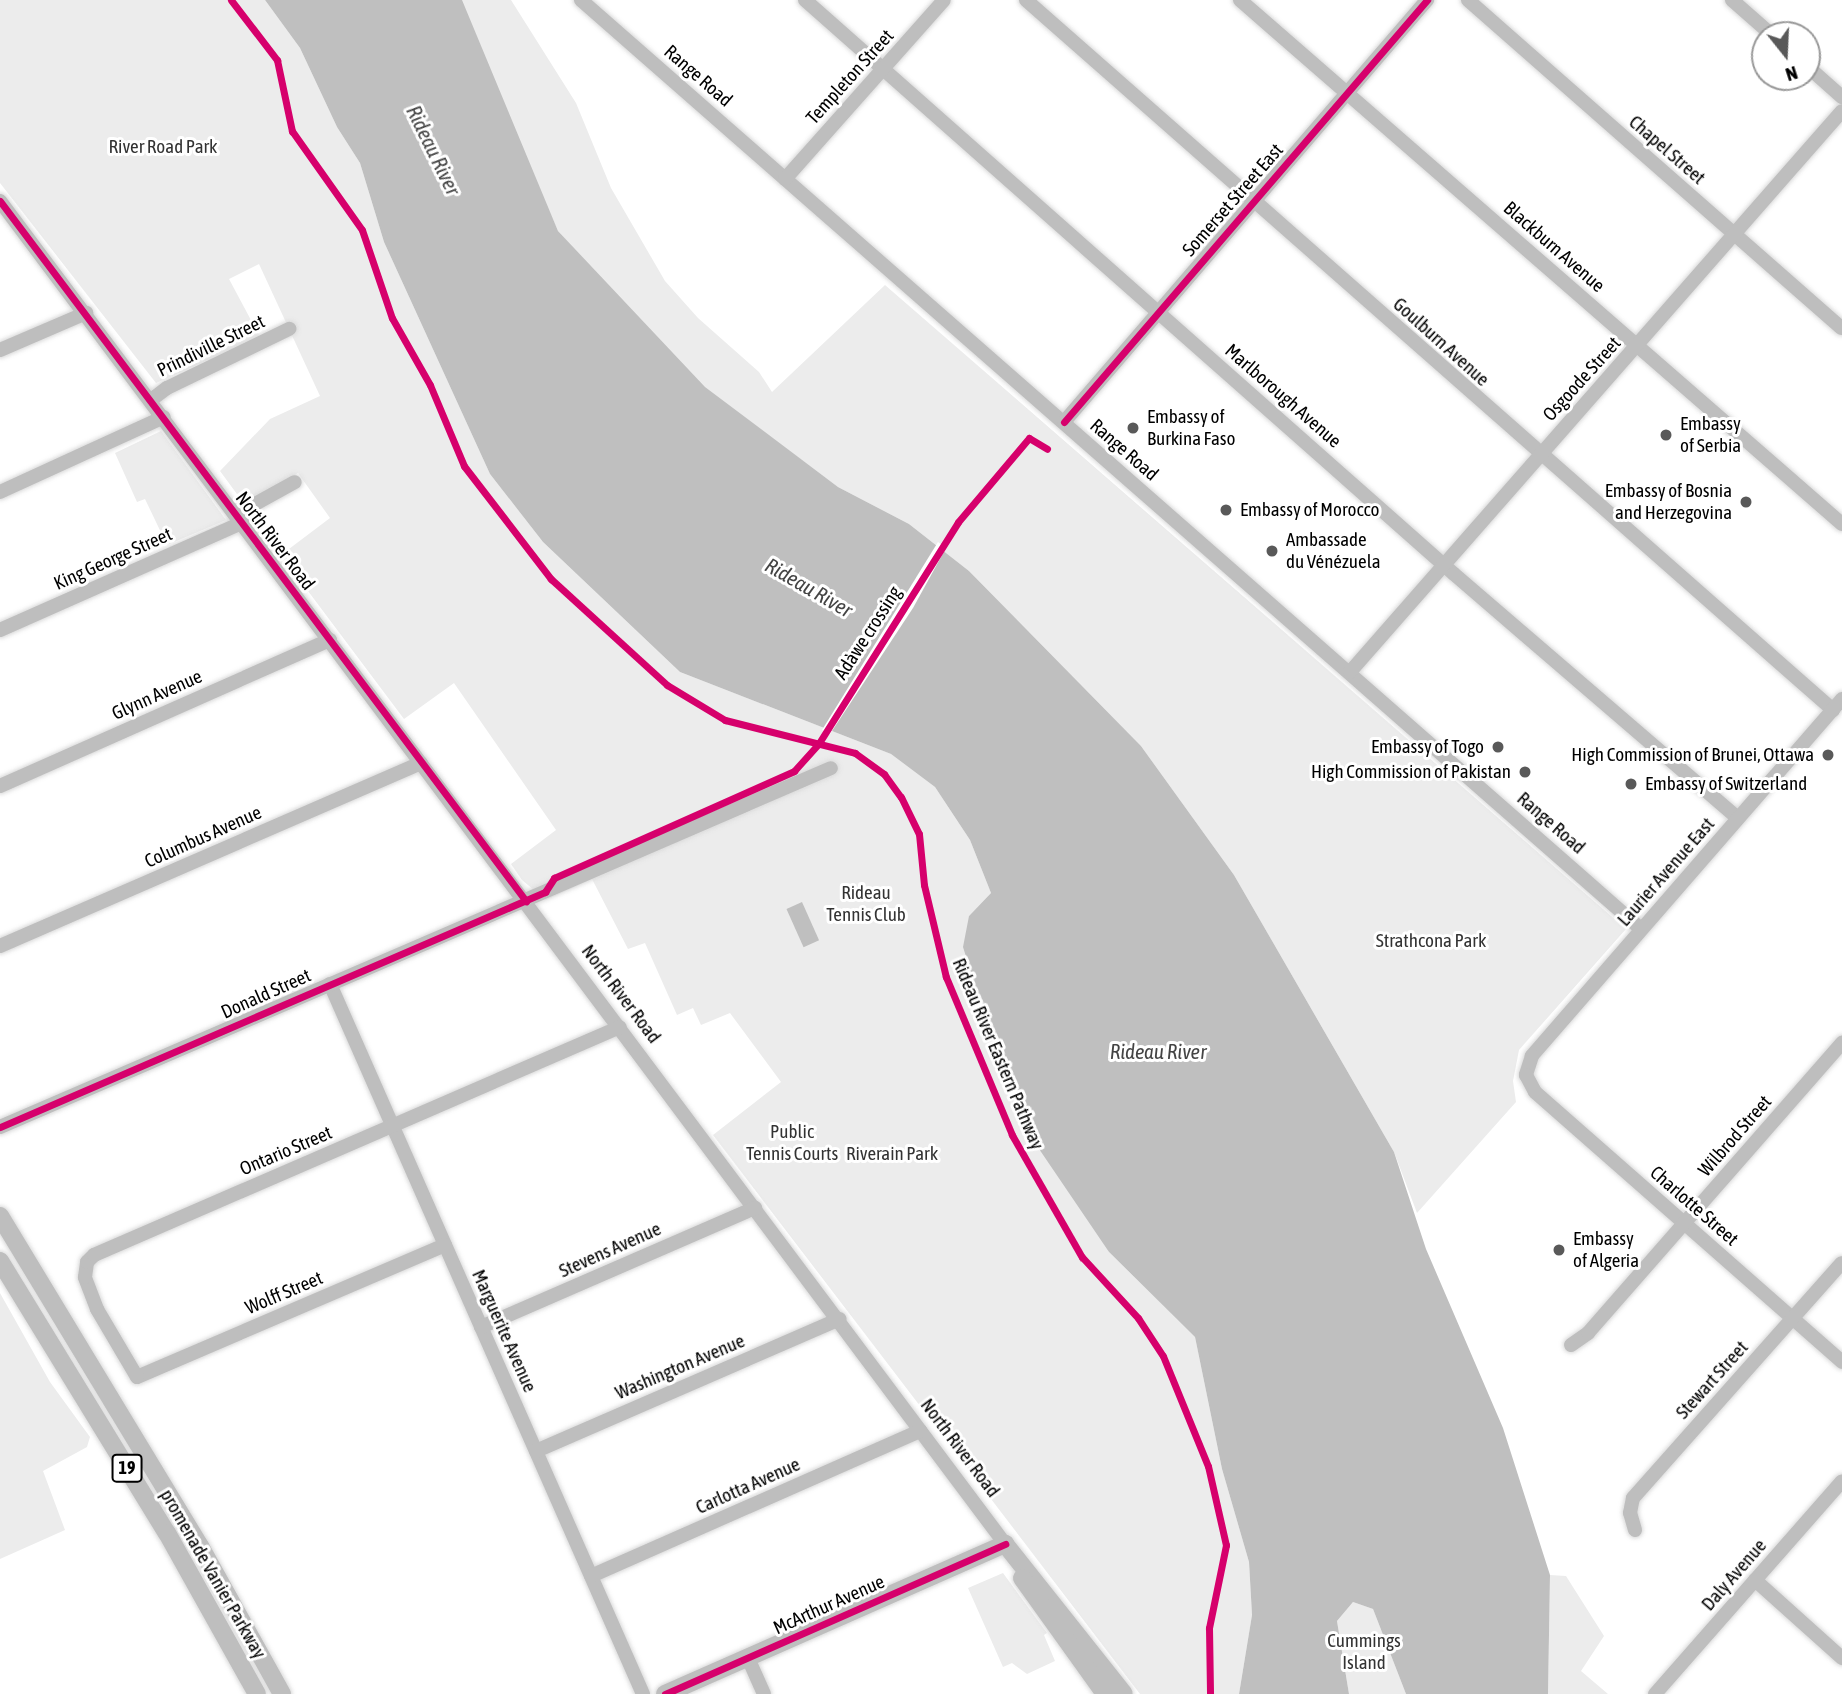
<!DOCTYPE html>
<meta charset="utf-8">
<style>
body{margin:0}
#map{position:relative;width:1842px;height:1694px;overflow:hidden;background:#fff;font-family:"Asap Condensed",sans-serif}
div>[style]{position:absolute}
.green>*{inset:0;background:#ececec}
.water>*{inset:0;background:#bfbfbf;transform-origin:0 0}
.pier>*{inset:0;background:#fff}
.roads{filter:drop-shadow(0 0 2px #dbdbdb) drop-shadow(0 0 2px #dbdbdb)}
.minor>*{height:14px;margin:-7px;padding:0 7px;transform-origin:7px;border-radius:7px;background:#bebebe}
.major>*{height:18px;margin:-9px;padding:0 9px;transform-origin:9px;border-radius:9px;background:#bebebe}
.cycleway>*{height:7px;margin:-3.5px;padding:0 3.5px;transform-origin:3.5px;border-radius:3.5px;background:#d6006c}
.dots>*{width:19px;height:19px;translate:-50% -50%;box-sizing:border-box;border:4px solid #fff;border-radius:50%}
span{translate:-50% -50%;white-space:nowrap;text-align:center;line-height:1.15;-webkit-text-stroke:6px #fff;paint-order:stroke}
.shield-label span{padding:2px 5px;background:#fff;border:2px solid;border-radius:5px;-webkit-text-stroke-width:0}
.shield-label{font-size:18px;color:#000;font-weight:700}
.street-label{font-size:19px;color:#000}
.park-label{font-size:19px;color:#333}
.poi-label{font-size:19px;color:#000}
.left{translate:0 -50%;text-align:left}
.right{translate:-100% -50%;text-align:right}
.water-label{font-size:21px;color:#444;font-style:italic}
.north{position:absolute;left:1751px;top:21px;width:70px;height:70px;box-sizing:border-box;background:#fff;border:2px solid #999;border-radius:50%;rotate:162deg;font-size:19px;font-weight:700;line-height:28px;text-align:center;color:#000}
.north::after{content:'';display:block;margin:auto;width:24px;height:32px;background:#595959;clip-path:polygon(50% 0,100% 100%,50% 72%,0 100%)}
</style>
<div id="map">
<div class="green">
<div style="clip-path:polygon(0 0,265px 0,300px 48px,337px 127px,360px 163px,384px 242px,490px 474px,543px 542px,680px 672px,891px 754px,935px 787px,970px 840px,991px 893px,969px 916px,1109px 1252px,1195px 1337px,1222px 1469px,1249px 1562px,1252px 1615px,1239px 1694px,1140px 1694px,713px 1135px,781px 1082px,730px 1013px,701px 1025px,693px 1008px,677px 1015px,645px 943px,628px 949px,592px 879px,546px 900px,522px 880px,511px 864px,556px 830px,454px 683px,404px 719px,281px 555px,330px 518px,298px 473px,245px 505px,220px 471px,270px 419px,320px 396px,259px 264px,229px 279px,260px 337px,156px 383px,0 183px)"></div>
<div style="clip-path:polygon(454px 0,511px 0,576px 103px,611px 188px,665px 281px,698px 318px,759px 372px,772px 392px,885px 285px,1626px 929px,1519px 1050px,1513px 1081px,1516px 1102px,1417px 1213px,1394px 1152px,1234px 875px,1141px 746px,969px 571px,909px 524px,838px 487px,744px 417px,729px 411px,674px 360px,558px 231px)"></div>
<div style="clip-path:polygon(161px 431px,226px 520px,167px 545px,145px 499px,137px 502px,115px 453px)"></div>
<div style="clip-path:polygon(0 1293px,50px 1382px,90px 1437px,87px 1447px,43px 1471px,65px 1530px,0 1559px)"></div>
<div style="clip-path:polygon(1003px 1573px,1047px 1633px,1044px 1635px,1055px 1661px,1027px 1674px,1012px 1663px,1003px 1667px,968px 1588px)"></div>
<div style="clip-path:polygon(1550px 1575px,1566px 1576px,1604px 1636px,1581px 1671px,1608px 1694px,1548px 1694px)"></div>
<div style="clip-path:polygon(1353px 1602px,1373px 1609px,1406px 1694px,1349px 1694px,1337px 1621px)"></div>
</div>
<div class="water">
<div style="clip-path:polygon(265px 0,462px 0,558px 231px,705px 387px,838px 487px,909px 524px,969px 571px,1141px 746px,1234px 875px,1394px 1152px,1426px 1249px,1503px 1428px,1550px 1575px,1548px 1694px,1406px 1694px,1373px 1609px,1353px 1602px,1337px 1621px,1349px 1694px,1239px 1694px,1252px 1615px,1249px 1562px,1222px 1469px,1195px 1337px,1109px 1252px,1016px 1115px,963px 947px,969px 916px,991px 893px,970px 840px,935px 787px,891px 754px,680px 672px,543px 542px,490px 474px,384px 242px,360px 163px,337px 127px,300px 48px)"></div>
<div style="left:802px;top:902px;width:42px;height:17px;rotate:66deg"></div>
</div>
<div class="pier">
<div style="clip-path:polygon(938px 542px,946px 548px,913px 608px,830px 734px,822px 730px)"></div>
</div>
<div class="roads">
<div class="minor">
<div style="left:581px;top:0;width:1409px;rotate:41.23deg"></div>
<div style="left:805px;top:0;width:866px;rotate:41.49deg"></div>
<div style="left:1454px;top:574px;width:374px;rotate:40.7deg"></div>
<div style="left:1026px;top:0;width:1075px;rotate:41.34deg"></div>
<div style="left:1240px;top:0;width:798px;rotate:41.04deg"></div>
<div style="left:1468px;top:0;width:497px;rotate:41.3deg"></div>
<div style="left:1732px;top:0;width:53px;rotate:41.2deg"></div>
<div style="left:1807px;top:66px;width:47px;rotate:41.5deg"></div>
<div style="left:785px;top:179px;width:239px;rotate:-48.4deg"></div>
<div style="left:0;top:201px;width:1677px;rotate:53.19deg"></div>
<div style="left:0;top:350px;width:94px;rotate:-23.3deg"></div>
<div style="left:151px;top:400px;width:20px;rotate:-37deg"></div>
<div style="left:167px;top:388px;width:136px;rotate:-25.8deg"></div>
<div style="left:1064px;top:422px;width:557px;rotate:-49.3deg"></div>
<div style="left:0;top:492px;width:180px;rotate:-24.6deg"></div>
<div style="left:235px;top:515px;width:68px;rotate:-28.8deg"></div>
<div style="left:0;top:630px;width:265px;rotate:-23.9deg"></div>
<div style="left:1350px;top:672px;width:746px;rotate:-48.75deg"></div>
<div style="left:1842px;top:699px;width:473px;rotate:131deg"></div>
<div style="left:1532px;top:1056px;width:20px;rotate:108deg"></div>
<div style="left:1526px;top:1075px;width:19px;rotate:62deg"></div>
<div style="left:1535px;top:1092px;width:409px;rotate:41.3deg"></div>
<div style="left:0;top:786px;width:361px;rotate:-23.9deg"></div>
<div style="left:0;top:946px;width:459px;rotate:-23.5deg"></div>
<div style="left:330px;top:984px;width:776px;rotate:66.21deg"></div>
<div style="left:0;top:1127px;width:905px;rotate:-23.36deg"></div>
<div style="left:445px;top:1245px;width:335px;rotate:156.8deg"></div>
<div style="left:137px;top:1377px;width:79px;rotate:-120.5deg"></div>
<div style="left:97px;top:1309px;width:34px;rotate:-111deg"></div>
<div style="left:85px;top:1277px;width:15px;rotate:-82deg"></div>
<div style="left:87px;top:1262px;width:10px;rotate:-45deg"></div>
<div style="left:94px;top:1255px;width:573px;rotate:-23.43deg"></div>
<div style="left:481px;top:1327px;width:299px;rotate:-23.5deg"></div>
<div style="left:1571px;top:1345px;width:21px;rotate:-35deg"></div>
<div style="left:1588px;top:1333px;width:386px;rotate:-48.8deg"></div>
<div style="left:536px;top:1451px;width:331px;rotate:-23.5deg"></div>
<div style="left:1635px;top:1530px;width:18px;rotate:-106deg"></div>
<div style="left:1630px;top:1513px;width:15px;rotate:-79deg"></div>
<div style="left:1633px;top:1498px;width:314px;rotate:-48.4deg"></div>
<div style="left:591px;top:1576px;width:360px;rotate:-23.8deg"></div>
<div style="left:1755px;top:1580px;width:117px;rotate:41.9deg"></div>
<div style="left:748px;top:1658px;width:39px;rotate:66deg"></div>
<div style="left:1655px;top:1694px;width:283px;rotate:-48.7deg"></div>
</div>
<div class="major">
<div style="left:0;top:1216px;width:386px;rotate:58.8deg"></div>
<div style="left:200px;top:1546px;width:169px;rotate:61deg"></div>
<div style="left:0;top:1261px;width:319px;rotate:58.5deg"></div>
<div style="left:167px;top:1533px;width:184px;rotate:60.8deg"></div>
<div style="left:1005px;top:1544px;width:191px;rotate:51.6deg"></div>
<div style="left:1022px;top:1578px;width:143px;rotate:54.4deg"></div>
<div style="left:665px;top:1694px;width:372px;rotate:-23.8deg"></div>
</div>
</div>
<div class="cycleway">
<div style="left:231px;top:0;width:76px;rotate:52.5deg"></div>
<div style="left:277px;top:60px;width:73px;rotate:78.1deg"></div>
<div style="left:292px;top:131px;width:121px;rotate:54.7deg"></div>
<div style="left:362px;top:230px;width:93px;rotate:71.2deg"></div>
<div style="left:392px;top:318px;width:77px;rotate:60.4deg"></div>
<div style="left:430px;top:385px;width:88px;rotate:67.2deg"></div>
<div style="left:464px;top:466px;width:143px;rotate:52.4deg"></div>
<div style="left:551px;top:579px;width:157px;rotate:42.4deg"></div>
<div style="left:667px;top:685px;width:68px;rotate:31.1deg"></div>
<div style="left:725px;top:720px;width:134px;rotate:14.2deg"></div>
<div style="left:855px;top:753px;width:36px;rotate:36deg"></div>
<div style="left:884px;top:774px;width:29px;rotate:54deg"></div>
<div style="left:901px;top:797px;width:41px;rotate:64.1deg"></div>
<div style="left:919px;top:834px;width:51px;rotate:84.4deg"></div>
<div style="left:924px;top:885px;width:95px;rotate:76.6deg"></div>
<div style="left:946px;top:977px;width:171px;rotate:67.3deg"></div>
<div style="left:1012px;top:1135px;width:141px;rotate:60.2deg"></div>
<div style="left:1082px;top:1257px;width:83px;rotate:47.4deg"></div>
<div style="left:1138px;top:1318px;width:45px;rotate:56.7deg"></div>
<div style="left:1163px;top:1356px;width:119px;rotate:67.8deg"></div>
<div style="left:1208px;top:1466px;width:81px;rotate:77.2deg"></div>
<div style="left:1226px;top:1545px;width:85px;rotate:101.6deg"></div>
<div style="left:1209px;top:1628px;width:66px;rotate:89.1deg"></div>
<div style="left:0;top:201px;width:876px;rotate:53.08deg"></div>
<div style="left:1064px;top:422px;width:557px;rotate:-49.3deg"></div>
<div style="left:0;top:1127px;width:594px;rotate:-23.33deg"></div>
<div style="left:545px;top:892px;width:17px;rotate:-57deg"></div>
<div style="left:554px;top:878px;width:263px;rotate:-24deg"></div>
<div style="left:794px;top:771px;width:38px;rotate:-48deg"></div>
<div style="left:819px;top:743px;width:261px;rotate:-57.8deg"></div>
<div style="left:958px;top:522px;width:110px;rotate:-49.8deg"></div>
<div style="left:1029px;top:438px;width:21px;rotate:31deg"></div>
<div style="left:665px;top:1694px;width:372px;rotate:-23.8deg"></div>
</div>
<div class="dots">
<div style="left:1133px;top:428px;background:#595959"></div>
<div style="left:1666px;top:435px;background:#595959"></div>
<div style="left:1746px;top:502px;background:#595959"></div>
<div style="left:1226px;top:510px;background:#595959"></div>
<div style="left:1272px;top:551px;background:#595959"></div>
<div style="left:1498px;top:747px;background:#595959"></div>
<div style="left:1828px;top:755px;background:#595959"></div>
<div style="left:1525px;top:772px;background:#595959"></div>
<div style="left:1631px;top:784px;background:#595959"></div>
<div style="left:1559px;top:1250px;background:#595959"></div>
</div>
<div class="shield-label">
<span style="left:127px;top:1468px">19</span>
</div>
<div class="street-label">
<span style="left:698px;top:76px;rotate:41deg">Range Road</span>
<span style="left:850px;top:77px;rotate:-48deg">Templeton Street</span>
<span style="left:1667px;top:150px;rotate:41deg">Chapel Street</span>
<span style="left:1233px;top:200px;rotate:-49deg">Somerset Street East</span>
<span style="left:1554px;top:247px;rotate:41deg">Blackburn Avenue</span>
<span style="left:1441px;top:342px;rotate:42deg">Goulburn Avenue</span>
<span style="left:211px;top:346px;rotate:-26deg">Prindiville Street</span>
<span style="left:1582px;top:379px;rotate:-48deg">Osgoode Street</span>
<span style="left:1283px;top:396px;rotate:41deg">Marlborough Avenue</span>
<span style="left:1124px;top:450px;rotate:41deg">Range Road</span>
<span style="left:275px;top:541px;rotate:53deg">North River Road</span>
<span style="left:113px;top:559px;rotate:-24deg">King George Street</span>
<span style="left:868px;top:633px;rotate:-57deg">Adàwe crossing</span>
<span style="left:157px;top:695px;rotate:-24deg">Glynn Avenue</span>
<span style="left:1551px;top:823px;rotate:41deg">Range Road</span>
<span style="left:203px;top:837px;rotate:-24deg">Columbus Avenue</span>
<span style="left:1666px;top:872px;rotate:-49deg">Laurier Avenue East</span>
<span style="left:266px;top:994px;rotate:-24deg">Donald Street</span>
<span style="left:621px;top:994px;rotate:53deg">North River Road</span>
<span style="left:998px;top:1054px;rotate:67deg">Rideau River Eastern Pathway</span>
<span style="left:1735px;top:1136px;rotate:-49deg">Wilbrod Street</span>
<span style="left:286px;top:1151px;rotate:-23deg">Ontario Street</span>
<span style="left:1694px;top:1206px;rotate:41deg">Charlotte Street</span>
<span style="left:610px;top:1250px;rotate:-24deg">Stevens Avenue</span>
<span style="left:284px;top:1293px;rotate:-23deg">Wolff Street</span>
<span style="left:504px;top:1331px;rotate:66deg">Marguerite Avenue</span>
<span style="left:680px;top:1367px;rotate:-23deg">Washington Avenue</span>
<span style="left:1712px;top:1380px;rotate:-48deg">Stewart Street</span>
<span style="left:960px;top:1448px;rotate:53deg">North River Road</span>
<span style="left:748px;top:1486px;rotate:-24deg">Carlotta Avenue</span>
<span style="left:213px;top:1574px;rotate:60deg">promenade Vanier Parkway</span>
<span style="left:1734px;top:1575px;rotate:-49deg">Daly Avenue</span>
<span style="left:829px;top:1605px;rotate:-24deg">McArthur Avenue</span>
</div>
<div class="park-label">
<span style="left:163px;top:147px">River Road Park</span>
<span style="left:866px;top:904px">Rideau<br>Tennis Club</span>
<span style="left:1431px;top:941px">Strathcona Park</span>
<span style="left:792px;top:1143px">Public<br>Tennis Courts</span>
<span style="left:892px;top:1154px">Riverain Park</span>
<span style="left:1364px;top:1652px">Cummings<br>Island</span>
</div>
<div class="poi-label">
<span class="left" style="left:1147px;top:428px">Embassy of<br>Burkina Faso</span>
<span class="left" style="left:1680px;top:435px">Embassy<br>of Serbia</span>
<span class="right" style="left:1732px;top:502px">Embassy of Bosnia<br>and Herzegovina</span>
<span class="left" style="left:1240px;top:510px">Embassy of Morocco</span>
<span class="left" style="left:1286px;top:551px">Ambassade<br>du Vénézuela</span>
<span class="right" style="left:1484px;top:747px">Embassy of Togo</span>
<span class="right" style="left:1814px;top:755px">High Commission of Brunei, Ottawa</span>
<span class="right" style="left:1511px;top:772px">High Commission of Pakistan</span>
<span class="left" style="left:1645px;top:784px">Embassy of Switzerland</span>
<span class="left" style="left:1573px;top:1250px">Embassy<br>of Algeria</span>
</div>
<div class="water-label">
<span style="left:434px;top:150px;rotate:64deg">Rideau River</span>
<span style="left:809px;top:587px;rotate:30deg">Rideau River</span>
<span style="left:1158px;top:1051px">Rideau River</span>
</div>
<div class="north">N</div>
</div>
